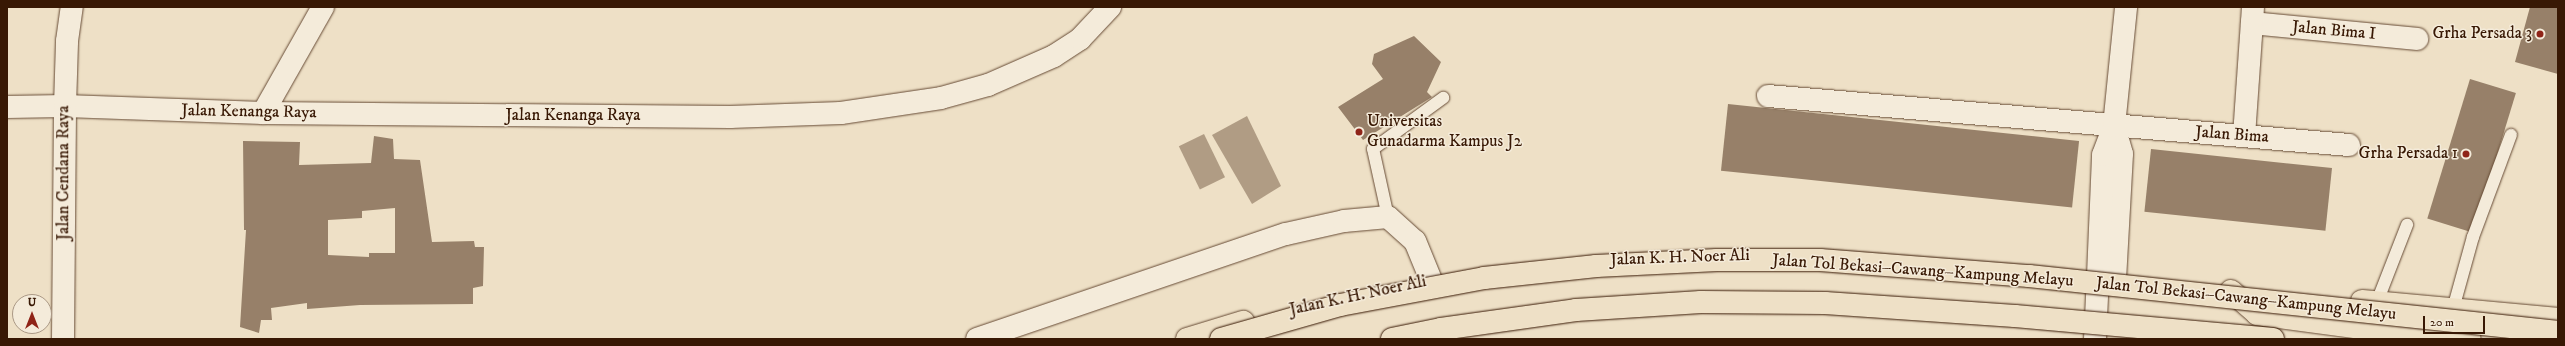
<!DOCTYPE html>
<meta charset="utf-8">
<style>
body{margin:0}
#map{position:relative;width:2565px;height:346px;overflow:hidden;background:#eee0c6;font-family:"IM FELL DW Pica",serif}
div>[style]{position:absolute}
.water>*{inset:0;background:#b09c84;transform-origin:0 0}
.building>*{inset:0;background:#978069;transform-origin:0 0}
.roads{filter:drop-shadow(0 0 1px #664a34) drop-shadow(0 0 1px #664a34)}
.service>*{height:12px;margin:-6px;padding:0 6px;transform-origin:6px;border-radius:6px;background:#f4ebda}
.minor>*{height:22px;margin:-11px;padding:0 11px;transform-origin:11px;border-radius:11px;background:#f4ebda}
.tertiary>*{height:22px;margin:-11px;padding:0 11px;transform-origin:11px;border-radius:11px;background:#f4ebda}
.primary>*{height:22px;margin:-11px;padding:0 11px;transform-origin:11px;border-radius:11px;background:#eee0c6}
.bridges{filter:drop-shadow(0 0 1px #381804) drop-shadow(0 0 1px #381804)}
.motorway-bridge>*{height:22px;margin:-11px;padding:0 11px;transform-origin:11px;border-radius:11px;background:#eee0c6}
.dots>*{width:11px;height:11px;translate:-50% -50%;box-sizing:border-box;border:2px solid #f4ebda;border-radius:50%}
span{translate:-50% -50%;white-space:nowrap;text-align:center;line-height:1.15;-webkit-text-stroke:3px #f4ebda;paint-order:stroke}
.street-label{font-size:17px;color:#381804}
.poi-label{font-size:17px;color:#381804}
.right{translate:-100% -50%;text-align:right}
.left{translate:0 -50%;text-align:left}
.frame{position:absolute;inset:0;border:8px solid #381804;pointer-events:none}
.north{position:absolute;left:12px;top:294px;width:40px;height:40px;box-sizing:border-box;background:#f4ebda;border:1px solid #a99784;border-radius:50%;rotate:0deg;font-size:11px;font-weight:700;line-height:16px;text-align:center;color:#381804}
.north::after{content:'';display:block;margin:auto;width:14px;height:18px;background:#8f2418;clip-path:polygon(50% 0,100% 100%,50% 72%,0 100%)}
.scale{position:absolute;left:2423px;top:316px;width:62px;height:18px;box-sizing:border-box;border:2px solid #381804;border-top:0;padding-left:5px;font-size:12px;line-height:14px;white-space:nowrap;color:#381804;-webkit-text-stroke:3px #f4ebda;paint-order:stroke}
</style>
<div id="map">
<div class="water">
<div style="clip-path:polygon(1247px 116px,1281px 186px,1252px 204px,1212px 135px)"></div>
<div style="left:1204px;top:134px;width:48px;height:28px;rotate:64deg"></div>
</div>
<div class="building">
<div style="clip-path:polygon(2530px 7px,2558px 7px,2558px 74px,2515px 62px)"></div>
<div style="clip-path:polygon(1414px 36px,1441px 62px,1427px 92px,1432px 97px,1363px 140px,1338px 107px,1383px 79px,1372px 64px,1374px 54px)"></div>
<div style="left:2470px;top:79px;width:48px;height:146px;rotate:17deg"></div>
<div style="left:1728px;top:104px;width:353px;height:67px;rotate:6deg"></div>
<div style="clip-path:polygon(evenodd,374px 136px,393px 139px,394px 159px,420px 160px,432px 242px,474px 241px,475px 247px,484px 247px,483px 286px,473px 288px,473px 304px,360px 305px,307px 309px,307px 303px,271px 308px,272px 320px,261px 320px,259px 333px,240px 327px,246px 230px,244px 230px,243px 141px,300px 142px,299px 165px,371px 163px,374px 136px,395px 208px,395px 253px,369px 253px,369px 257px,328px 255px,328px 220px,362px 218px,362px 211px,395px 208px)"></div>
<div style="left:2151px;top:149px;width:182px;height:63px;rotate:6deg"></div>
</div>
<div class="roads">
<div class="service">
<div style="left:1388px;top:217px;width:70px;rotate:-102.4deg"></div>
<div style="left:1373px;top:149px;width:87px;rotate:-36.1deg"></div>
<div style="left:2377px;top:302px;width:83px;rotate:-68.7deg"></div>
<div style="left:2453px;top:309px;width:75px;rotate:-74.5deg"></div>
<div style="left:2473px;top:237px;width:109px;rotate:-69.6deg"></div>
</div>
<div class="minor">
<div style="left:2252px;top:23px;width:166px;rotate:5.5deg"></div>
<div style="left:1768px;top:96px;width:583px;rotate:4.82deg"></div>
<div style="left:7px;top:107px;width:58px;rotate:-1deg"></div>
<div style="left:65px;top:106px;width:198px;rotate:2deg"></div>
<div style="left:263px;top:113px;width:467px;rotate:0.5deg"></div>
<div style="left:730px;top:117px;width:111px;rotate:-2.1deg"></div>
<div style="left:841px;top:113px;width:101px;rotate:-8.5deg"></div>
<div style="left:941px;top:98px;width:49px;rotate:-15.5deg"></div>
<div style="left:988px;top:85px;width:72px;rotate:-23.7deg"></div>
<div style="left:1054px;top:56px;width:31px;rotate:-33deg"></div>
<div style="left:1080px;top:39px;width:44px;rotate:-46.8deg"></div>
<div style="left:263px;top:113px;width:122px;rotate:-60.5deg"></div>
<div style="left:2244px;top:136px;width:129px;rotate:-86deg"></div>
<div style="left:63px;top:339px;width:233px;rotate:-89.5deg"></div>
<div style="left:65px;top:106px;width:65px;rotate:-88.2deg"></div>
<div style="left:67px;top:41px;width:34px;rotate:-82deg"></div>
<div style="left:977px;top:339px;width:326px;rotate:-18.8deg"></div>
<div style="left:1286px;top:234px;width:59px;rotate:-12.6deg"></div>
<div style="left:1344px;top:221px;width:44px;rotate:-5.2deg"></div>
<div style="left:1388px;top:217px;width:36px;rotate:42deg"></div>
<div style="left:1415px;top:241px;width:42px;rotate:67.7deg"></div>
<div style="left:2095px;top:339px;width:63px;rotate:-87.3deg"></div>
</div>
<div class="tertiary">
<div style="left:2114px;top:126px;width:29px;rotate:74deg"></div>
<div style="left:2122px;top:154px;width:124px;rotate:93.2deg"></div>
<div style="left:2098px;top:276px;width:121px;rotate:-87.6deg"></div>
<div style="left:2103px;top:155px;width:31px;rotate:-69deg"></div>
<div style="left:2114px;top:126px;width:120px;rotate:-84.2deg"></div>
</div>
<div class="primary">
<div style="left:2231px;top:291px;width:35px;rotate:41deg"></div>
<div style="left:2257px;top:314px;width:121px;rotate:7.6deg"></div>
<div style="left:2377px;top:330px;width:93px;rotate:5.5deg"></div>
<div style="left:2362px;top:301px;width:197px;rotate:5.2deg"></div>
<div style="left:1187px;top:339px;width:59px;rotate:-16.9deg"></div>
</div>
</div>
<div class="bridges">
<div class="motorway-bridge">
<div style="left:1221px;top:339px;width:124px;rotate:-15.9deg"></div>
<div style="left:1340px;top:305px;width:147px;rotate:-10.6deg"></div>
<div style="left:1484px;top:278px;width:113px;rotate:-6.1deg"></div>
<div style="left:1596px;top:266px;width:121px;rotate:-2.8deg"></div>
<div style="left:1717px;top:260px;width:103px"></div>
<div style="left:1820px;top:260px;width:210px;rotate:4.4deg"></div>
<div style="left:2029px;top:276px;width:532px;rotate:6.04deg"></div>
<div style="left:1392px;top:339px;width:50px;rotate:-11.5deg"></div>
<div style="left:1441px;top:329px;width:136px;rotate:-8deg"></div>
<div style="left:1576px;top:310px;width:125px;rotate:-3.7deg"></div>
<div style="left:1701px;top:302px;width:124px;rotate:0.5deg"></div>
<div style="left:1825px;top:303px;width:190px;rotate:3.9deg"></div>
<div style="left:2015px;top:316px;width:259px;rotate:5.1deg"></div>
</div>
</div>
<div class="dots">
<div style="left:2540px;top:34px;background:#8f2418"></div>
<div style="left:1359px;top:132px;background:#8f2418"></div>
<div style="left:2466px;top:154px;background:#8f2418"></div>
</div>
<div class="street-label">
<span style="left:2334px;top:31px;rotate:5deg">Jalan Bima I</span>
<span style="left:249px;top:112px;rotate:1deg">Jalan Kenanga Raya</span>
<span style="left:573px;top:116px">Jalan Kenanga Raya</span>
<span style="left:2232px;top:135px;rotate:4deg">Jalan Bima</span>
<span style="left:64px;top:173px;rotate:-90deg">Jalan Cendana Raya</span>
<span style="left:1680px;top:258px;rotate:-2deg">Jalan K. H. Noer Ali</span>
<span style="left:1923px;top:271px;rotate:4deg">Jalan Tol Bekasi–Cawang–Kampung Melayu</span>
<span style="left:1358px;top:296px;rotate:-12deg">Jalan K. H. Noer Ali</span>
<span style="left:2246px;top:299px;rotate:6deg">Jalan Tol Bekasi–Cawang–Kampung Melayu</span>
</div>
<div class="poi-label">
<span class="right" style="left:2532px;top:34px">Grha Persada 3</span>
<span class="left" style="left:1367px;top:132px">Universitas<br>Gunadarma Kampus J2</span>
<span class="right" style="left:2458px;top:154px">Grha Persada 1</span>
</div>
<div class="frame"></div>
<div class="north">U</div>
<div class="scale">20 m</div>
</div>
